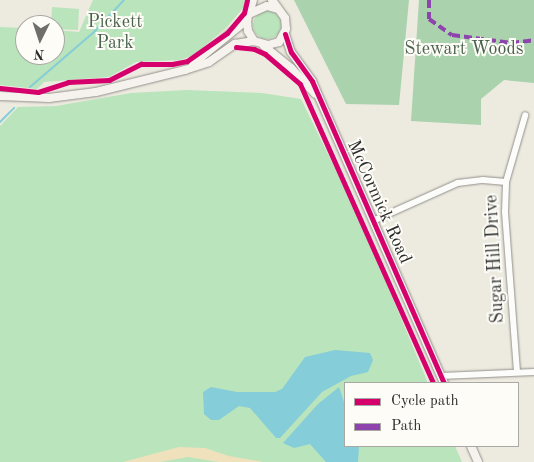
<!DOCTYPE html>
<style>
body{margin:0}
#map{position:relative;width:534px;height:462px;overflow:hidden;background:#edeae0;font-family:"Old Standard TT",serif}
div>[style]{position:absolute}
.green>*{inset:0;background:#bae4bb}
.round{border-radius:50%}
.forest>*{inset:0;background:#aad2ad}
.sand>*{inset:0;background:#eee1bc}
.water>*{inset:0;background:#85cdd8}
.stream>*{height:2px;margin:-1px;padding:0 1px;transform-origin:1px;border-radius:1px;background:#85cdd8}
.roads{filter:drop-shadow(0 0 1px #92908b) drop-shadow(0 0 1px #92908b)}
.street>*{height:5.5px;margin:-2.75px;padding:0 2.75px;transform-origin:2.75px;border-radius:2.75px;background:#fcfcfa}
.secondary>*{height:8px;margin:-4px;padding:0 4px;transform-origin:4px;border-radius:4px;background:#f6f3ef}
.quiet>*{height:4px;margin-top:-2px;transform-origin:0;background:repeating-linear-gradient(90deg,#8e44ad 0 8px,transparent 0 12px)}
.cycleway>*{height:5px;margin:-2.5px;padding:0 2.5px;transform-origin:2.5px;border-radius:2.5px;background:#d6006c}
span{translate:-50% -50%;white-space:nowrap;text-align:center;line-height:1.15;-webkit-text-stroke:4px #fdfcf7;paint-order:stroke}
.park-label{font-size:18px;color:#4a614d}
.street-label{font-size:18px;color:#2b2b2b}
.legend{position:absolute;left:344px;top:382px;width:175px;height:65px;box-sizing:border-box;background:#fdfcf7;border:1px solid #a9a8a5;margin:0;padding:6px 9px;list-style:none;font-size:15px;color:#2b2b2b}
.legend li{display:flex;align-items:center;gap:10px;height:25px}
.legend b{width:25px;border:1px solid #a9a8a5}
.north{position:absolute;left:15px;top:15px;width:50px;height:50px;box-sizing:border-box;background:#fdfcf7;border:1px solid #a9a8a5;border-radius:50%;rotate:184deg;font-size:14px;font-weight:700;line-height:20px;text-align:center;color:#2b2b2b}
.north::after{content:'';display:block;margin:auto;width:18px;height:22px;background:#6f6e6a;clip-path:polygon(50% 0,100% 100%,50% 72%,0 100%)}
</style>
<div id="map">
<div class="green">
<div style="clip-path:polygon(93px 0,245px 0,243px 8px,228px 26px,194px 55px,180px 60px,136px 62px,109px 77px,44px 82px,37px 89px,0 85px,0 27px,25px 28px,25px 55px,55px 55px,55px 30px,79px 32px)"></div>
<div style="clip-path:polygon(52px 7px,79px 9px,78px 30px,55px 29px,55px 25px,51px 25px)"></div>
<div class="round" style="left:253px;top:11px;width:28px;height:28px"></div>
<div style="clip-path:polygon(187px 90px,262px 93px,301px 99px,358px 215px,428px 383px,345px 383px,345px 446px,455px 446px,462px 462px,0 462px,0 126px,18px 107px,56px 106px,131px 93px)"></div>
</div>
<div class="forest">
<div style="clip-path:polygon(294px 0,409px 0,399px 105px,346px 104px)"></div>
<div style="clip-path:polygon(419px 0,534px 0,534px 83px,504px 80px,481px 99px,481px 125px,411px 121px)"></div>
</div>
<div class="sand">
<div style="clip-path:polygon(179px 447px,205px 448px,229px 456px,264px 462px,218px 462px,188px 457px,160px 462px,123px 462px)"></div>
</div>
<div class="water">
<div style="clip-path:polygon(335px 350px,370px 353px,373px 360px,368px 372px,351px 376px,322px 392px,280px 438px,276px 438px,250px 408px,239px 406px,219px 420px,211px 420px,204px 414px,203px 392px,211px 387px,237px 392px,275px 392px,282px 389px,305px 357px)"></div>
<div style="clip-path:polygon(339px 387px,345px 405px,345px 446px,359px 446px,358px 462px,326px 462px,310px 444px,294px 448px,283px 443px,318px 404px)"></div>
</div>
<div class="stream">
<div style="left:30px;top:87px;width:86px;rotate:-40.7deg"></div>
<div style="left:95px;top:31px;width:42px;rotate:-46.9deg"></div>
<div style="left:0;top:122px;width:20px;rotate:-45deg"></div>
</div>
<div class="roads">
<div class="street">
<div style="left:373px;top:221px;width:93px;rotate:-24.1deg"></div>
<div style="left:458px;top:183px;width:25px;rotate:-7deg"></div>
<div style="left:483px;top:180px;width:23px;rotate:5deg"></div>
<div style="left:517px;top:372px;width:160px;rotate:-94.3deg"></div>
<div style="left:505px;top:212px;width:30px;rotate:-88deg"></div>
<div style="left:506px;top:182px;width:69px;rotate:-73.9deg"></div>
<div style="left:441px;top:376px;width:93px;rotate:-2.5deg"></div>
</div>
<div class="secondary">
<div style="left:253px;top:0;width:21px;rotate:107deg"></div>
<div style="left:247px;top:20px;width:11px;rotate:85deg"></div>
<div style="left:248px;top:31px;width:12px;rotate:59deg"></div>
<div style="left:254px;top:41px;width:15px;rotate:16deg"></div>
<div style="left:268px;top:45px;width:11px;rotate:-15deg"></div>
<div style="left:279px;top:42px;width:15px;rotate:-62deg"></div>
<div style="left:286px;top:29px;width:11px;rotate:-95deg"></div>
<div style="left:285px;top:18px;width:22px;rotate:-126deg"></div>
<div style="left:251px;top:13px;width:17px;rotate:-24deg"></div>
<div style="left:267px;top:6px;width:11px;rotate:15deg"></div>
<div style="left:285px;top:34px;width:19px;rotate:72deg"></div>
<div style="left:291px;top:52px;width:36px;rotate:54deg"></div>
<div style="left:312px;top:81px;width:330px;rotate:66.4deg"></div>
<div style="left:264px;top:46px;width:35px;rotate:39deg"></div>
<div style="left:291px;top:68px;width:35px;rotate:47deg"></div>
<div style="left:193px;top:64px;width:70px;rotate:-39.2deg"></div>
<div style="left:0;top:96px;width:49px;rotate:2.3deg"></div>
<div style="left:49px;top:98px;width:47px;rotate:-7.3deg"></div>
<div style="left:96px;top:92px;width:92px;rotate:-13.9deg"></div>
<div style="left:185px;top:70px;width:25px;rotate:-18deg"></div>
<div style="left:209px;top:62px;width:32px;rotate:-35deg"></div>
<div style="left:235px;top:44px;width:19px;rotate:-9deg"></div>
<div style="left:471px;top:446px;width:17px;rotate:66deg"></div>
</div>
</div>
<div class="quiet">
<div style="left:429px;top:0;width:19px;rotate:90deg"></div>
<div style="left:429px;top:19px;width:28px;rotate:35deg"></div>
<div style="left:452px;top:35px;width:60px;rotate:7.7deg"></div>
<div style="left:511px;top:43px;width:23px;rotate:-7deg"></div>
</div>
<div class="cycleway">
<div style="left:285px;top:34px;width:19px;rotate:72deg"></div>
<div style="left:291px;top:52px;width:36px;rotate:54deg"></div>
<div style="left:312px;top:81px;width:330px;rotate:66.4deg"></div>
<div style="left:236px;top:47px;width:18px;rotate:6deg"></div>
<div style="left:254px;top:49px;width:12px;rotate:24deg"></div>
<div style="left:265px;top:54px;width:46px;rotate:40.6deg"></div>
<div style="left:300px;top:84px;width:327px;rotate:66deg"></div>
<div style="left:0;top:88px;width:38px;rotate:6deg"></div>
<div style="left:38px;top:92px;width:32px;rotate:-18deg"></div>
<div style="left:68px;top:82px;width:41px;rotate:-2.8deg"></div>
<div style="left:109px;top:80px;width:36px;rotate:-27deg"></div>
<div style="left:141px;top:64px;width:31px"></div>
<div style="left:172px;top:64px;width:15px;rotate:-11deg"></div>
<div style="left:187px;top:61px;width:49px;rotate:-35deg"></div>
<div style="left:227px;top:33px;width:26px;rotate:-50deg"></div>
<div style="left:244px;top:13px;width:13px;rotate:-77deg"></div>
</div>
<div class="park-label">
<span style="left:115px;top:33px">Pickett<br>Park</span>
<span style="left:464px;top:49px">Stewart Woods</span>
</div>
<div class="street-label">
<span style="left:379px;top:202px;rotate:66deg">McCormick Road</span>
<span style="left:495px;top:259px;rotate:-93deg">Sugar Hill Drive</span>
</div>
<ul class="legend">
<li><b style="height:6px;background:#d6006c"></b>Cycle path</li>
<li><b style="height:6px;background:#8e44ad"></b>Path</li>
</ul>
<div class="north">N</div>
</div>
